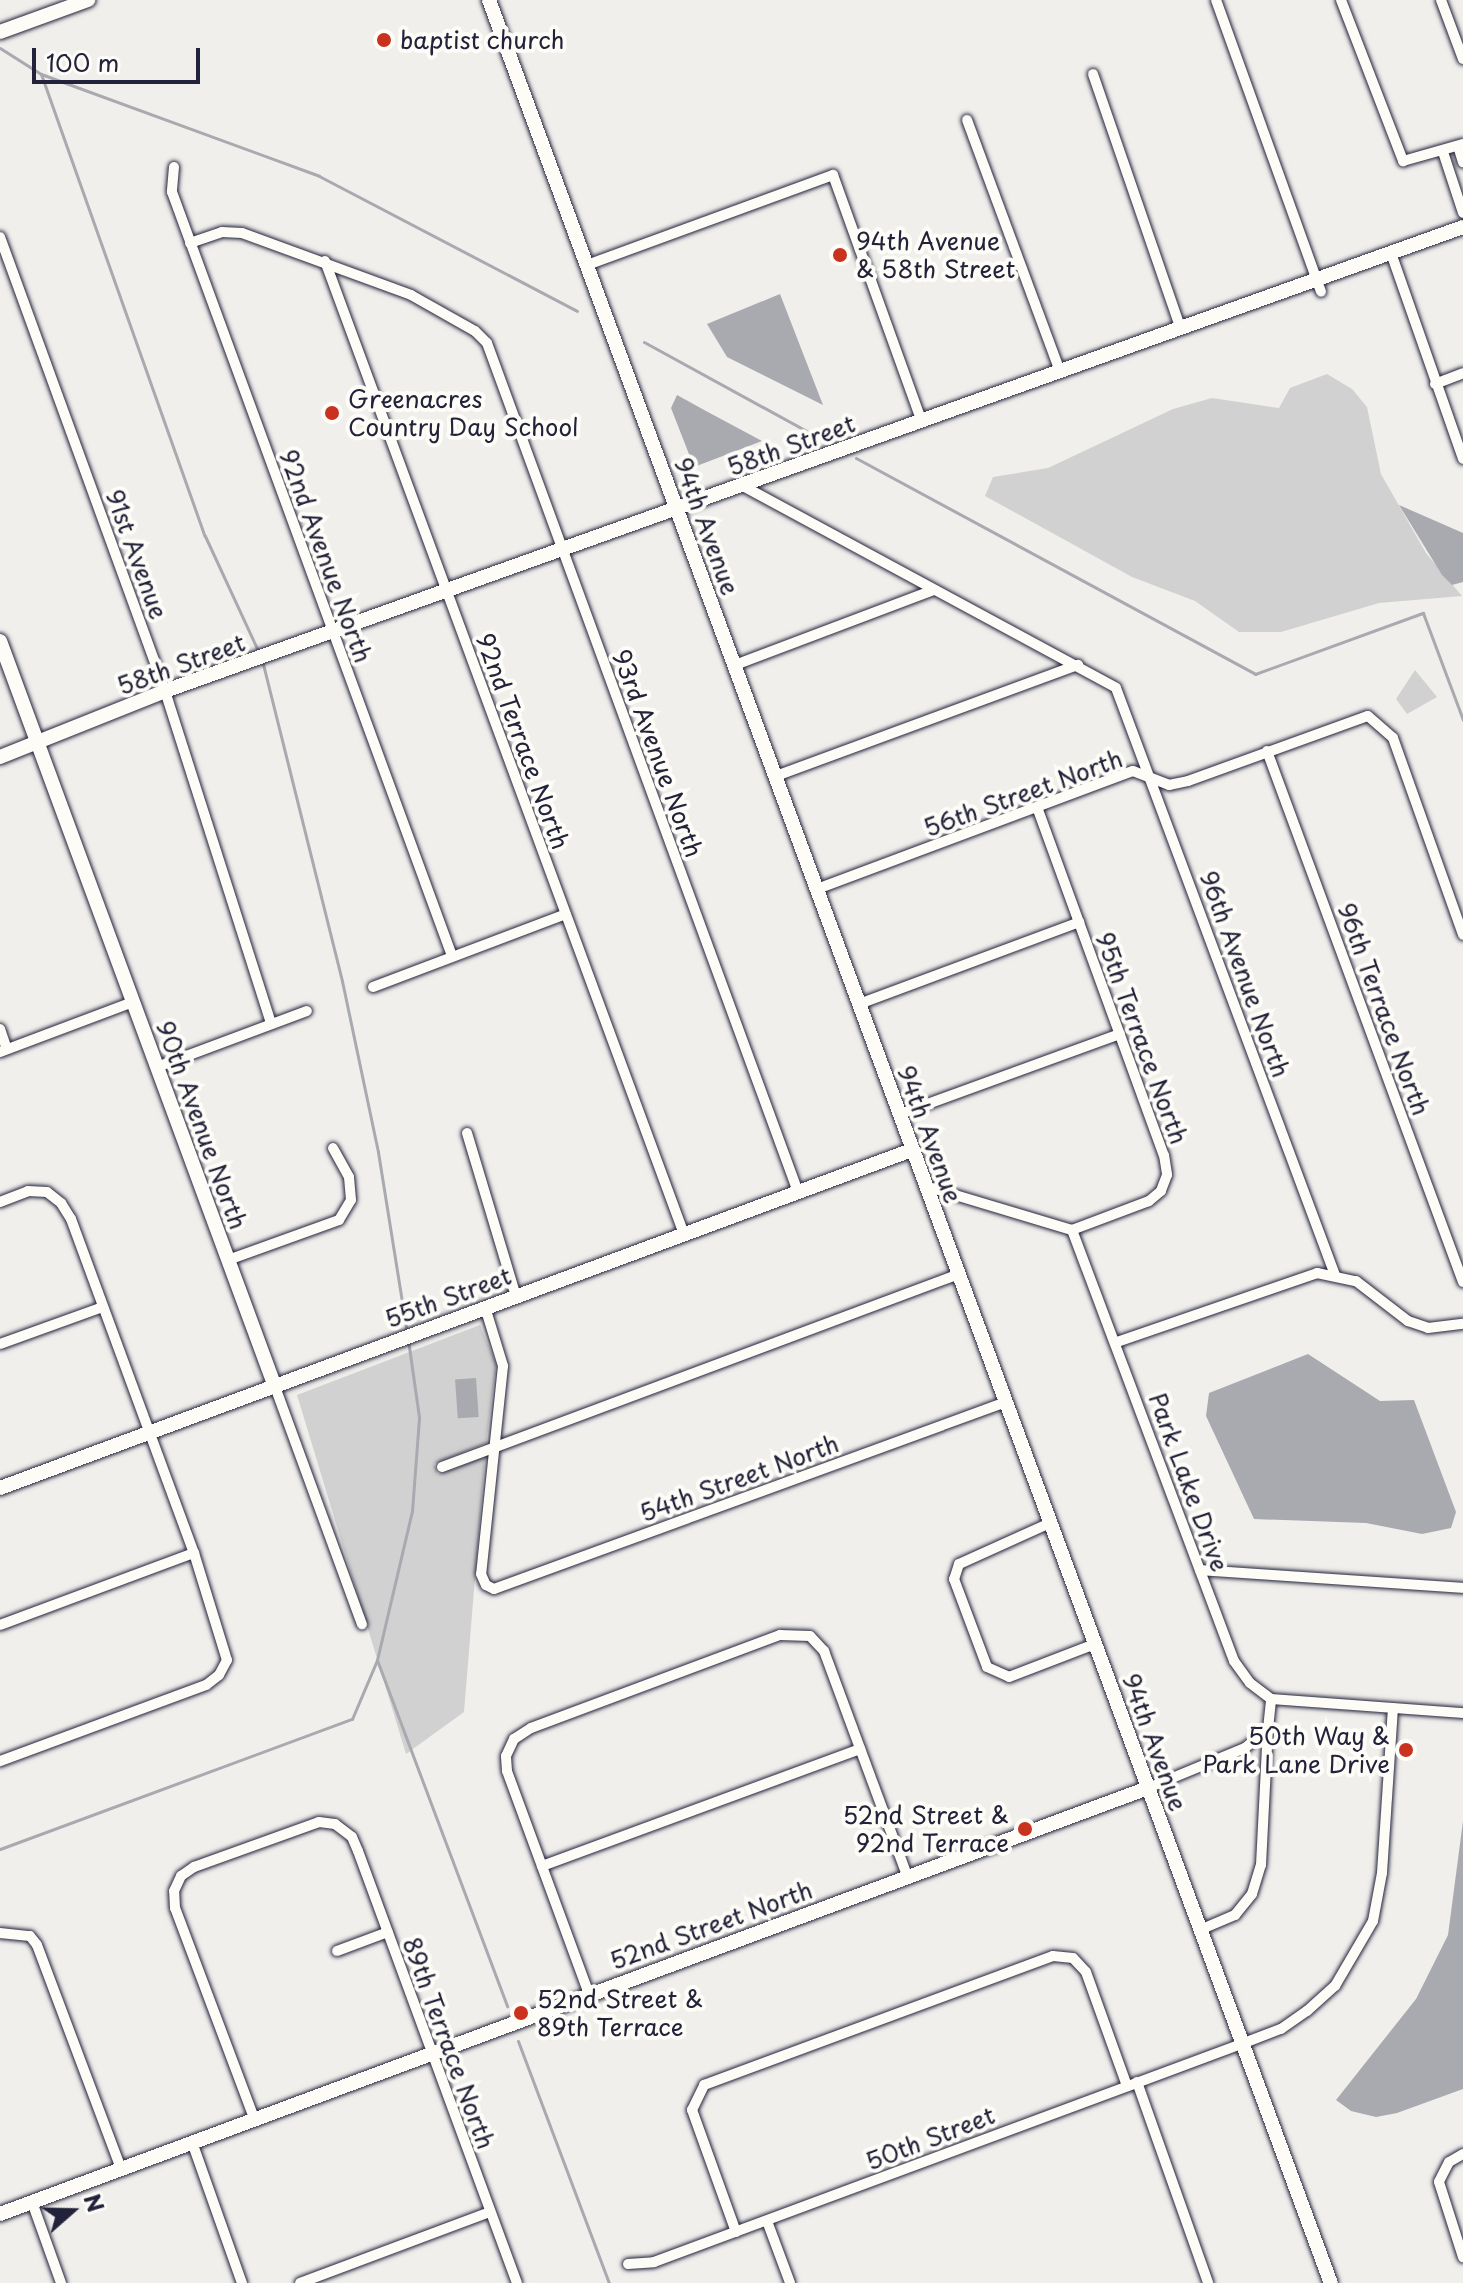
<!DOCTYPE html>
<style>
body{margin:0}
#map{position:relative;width:1463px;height:2283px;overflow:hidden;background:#f0efec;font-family:"Playpen Sans",sans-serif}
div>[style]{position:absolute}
.green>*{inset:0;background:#d2d1d1}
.water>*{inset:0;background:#a9a9b0;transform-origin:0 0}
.stream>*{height:3px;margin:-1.5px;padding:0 1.5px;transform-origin:1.5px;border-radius:1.5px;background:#a9a9b0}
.roads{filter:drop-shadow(0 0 2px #22223b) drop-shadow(0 0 2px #22223b)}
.street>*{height:10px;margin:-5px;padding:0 5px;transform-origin:5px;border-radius:5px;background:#fdfcf7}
.secondary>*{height:14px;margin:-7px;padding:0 7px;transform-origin:7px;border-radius:7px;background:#fdfcf7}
.dots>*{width:22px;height:22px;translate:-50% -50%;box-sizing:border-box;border:4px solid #fdfcf7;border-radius:50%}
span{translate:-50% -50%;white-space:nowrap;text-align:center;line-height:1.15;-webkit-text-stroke:8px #fdfcf7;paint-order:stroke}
.poi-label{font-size:24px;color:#22223b}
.left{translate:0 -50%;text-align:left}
.right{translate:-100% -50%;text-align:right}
.street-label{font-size:24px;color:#22223b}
.north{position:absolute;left:32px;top:2171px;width:80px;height:80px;-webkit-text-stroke:6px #fdfcf7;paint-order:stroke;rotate:70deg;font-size:22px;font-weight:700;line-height:32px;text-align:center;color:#22223b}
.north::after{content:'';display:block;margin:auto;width:28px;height:36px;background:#22223b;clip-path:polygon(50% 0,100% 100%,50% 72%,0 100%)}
.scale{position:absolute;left:32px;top:48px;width:168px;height:36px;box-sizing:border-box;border:4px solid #22223b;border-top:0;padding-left:10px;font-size:24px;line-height:28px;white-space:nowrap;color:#22223b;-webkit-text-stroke:6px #fdfcf7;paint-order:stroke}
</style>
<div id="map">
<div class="green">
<div style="clip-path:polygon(1327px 374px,1352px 389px,1367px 407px,1381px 474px,1426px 553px,1462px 596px,1379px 603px,1281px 632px,1239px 632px,1195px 601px,1132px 577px,985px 496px,993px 477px,1048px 468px,1173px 409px,1212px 398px,1279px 408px,1290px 388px)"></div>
<div style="clip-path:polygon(1415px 670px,1437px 697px,1407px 714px,1396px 699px)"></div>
<div style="clip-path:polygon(480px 1325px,496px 1364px,486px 1443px,434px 1464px,438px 1474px,485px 1456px,464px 1712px,406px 1754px,297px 1395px)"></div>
</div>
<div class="water">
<div style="clip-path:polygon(780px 294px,823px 405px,727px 357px,707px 324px)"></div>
<div style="clip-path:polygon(677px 395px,706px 411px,762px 441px,694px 467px,671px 408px)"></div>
<div style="clip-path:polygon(1399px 505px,1463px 533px,1463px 582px,1452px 585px,1442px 575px)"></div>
<div style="clip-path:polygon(1308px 1354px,1380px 1401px,1414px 1400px,1456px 1512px,1451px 1528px,1422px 1534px,1366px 1523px,1254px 1519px,1206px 1416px,1209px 1393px)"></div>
<div style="left:476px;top:1378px;width:39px;height:21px;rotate:86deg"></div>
<div style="clip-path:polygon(1463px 1821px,1463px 2089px,1397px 2113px,1376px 2117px,1351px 2111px,1336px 2100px,1416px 1999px,1448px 1935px)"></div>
</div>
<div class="stream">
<div style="left:0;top:48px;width:49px;rotate:32.4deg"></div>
<div style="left:41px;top:74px;width:296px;rotate:20.1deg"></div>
<div style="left:319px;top:176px;width:291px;rotate:27.6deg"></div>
<div style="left:41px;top:74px;width:490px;rotate:70.5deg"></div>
<div style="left:205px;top:536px;width:129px;rotate:65.2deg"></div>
<div style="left:644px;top:342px;width:217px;rotate:28.7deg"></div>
<div style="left:856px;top:458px;width:454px;rotate:28.4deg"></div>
<div style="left:1255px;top:674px;width:179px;rotate:-20deg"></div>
<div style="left:1423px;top:613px;width:114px;rotate:69.5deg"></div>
<div style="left:262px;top:660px;width:331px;rotate:76deg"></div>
<div style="left:342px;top:981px;width:175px;rotate:78.1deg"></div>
<div style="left:378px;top:1152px;width:183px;rotate:80.9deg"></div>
<div style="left:377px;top:1660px;width:370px;rotate:69.4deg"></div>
<div style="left:0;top:1849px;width:375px;rotate:-20.3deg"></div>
<div style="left:352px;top:1719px;width:64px;rotate:-67deg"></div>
<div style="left:377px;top:1660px;width:153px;rotate:-76.8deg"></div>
<div style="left:412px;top:1511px;width:94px;rotate:-85.7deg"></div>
<div style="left:419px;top:1417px;width:78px;rotate:-98.1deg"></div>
<div style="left:518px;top:2041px;width:259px;rotate:69.4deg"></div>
</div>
<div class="roads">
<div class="street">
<div style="left:1216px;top:0;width:310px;rotate:70.2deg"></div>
<div style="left:1341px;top:0;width:173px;rotate:68.9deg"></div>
<div style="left:1403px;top:161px;width:62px;rotate:-15.8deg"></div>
<div style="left:1441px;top:0;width:63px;rotate:69.6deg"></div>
<div style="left:1093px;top:74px;width:267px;rotate:71deg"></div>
<div style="left:967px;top:120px;width:268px;rotate:69.7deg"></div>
<div style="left:1458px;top:146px;width:17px;rotate:73deg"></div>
<div style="left:1443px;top:152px;width:64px;rotate:71.8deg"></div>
<div style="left:174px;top:167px;width:25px;rotate:95deg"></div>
<div style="left:172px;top:192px;width:814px;rotate:69.87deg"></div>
<div style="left:0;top:237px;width:483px;rotate:70deg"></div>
<div style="left:165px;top:691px;width:349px;rotate:72.3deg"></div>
<div style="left:190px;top:243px;width:34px;rotate:-19deg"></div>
<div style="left:222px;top:232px;width:20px;rotate:3deg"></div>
<div style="left:242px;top:233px;width:180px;rotate:20.1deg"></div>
<div style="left:411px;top:295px;width:73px;rotate:29.4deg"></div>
<div style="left:475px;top:331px;width:17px;rotate:45deg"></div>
<div style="left:487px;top:343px;width:904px;rotate:69.88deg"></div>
<div style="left:1391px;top:253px;width:218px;rotate:70.7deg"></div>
<div style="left:325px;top:261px;width:1037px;rotate:69.75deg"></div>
<div style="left:587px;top:265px;width:262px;rotate:-20.1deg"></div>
<div style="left:833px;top:175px;width:260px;rotate:70.2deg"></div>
<div style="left:1435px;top:384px;width:30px;rotate:-21deg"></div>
<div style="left:743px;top:486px;width:424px;rotate:28.4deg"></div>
<div style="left:1116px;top:688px;width:627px;rotate:69.54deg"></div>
<div style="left:735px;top:665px;width:213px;rotate:-20.7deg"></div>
<div style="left:1267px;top:751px;width:566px;rotate:69.74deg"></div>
<div style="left:776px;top:776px;width:322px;rotate:-20.2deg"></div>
<div style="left:1037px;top:807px;width:370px;rotate:70deg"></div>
<div style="left:1164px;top:1155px;width:20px;rotate:81deg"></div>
<div style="left:1167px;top:1175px;width:17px;rotate:111deg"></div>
<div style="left:1161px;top:1191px;width:16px;rotate:140deg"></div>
<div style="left:1149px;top:1201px;width:82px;rotate:159.4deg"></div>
<div style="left:817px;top:889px;width:337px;rotate:-20.5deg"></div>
<div style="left:1133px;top:771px;width:39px;rotate:21deg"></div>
<div style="left:1169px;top:785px;width:19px;rotate:-12deg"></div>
<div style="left:1188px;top:781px;width:191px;rotate:-19.9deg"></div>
<div style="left:1368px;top:716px;width:33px;rotate:41deg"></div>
<div style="left:1393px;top:738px;width:209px;rotate:70.4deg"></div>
<div style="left:373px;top:987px;width:206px;rotate:-20.7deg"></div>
<div style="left:859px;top:1004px;width:235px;rotate:-20.4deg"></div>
<div style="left:0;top:1029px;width:21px;rotate:71deg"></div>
<div style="left:0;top:1052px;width:142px;rotate:-20.6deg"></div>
<div style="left:157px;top:1067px;width:160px;rotate:-20.5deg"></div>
<div style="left:900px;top:1114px;width:234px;rotate:-20deg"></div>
<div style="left:467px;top:1133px;width:170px;rotate:73.3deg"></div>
<div style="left:925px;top:1186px;width:153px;rotate:16.7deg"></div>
<div style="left:1072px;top:1230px;width:460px;rotate:69.4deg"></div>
<div style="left:1234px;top:1661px;width:27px;rotate:54deg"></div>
<div style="left:1250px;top:1683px;width:26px;rotate:37deg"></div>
<div style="left:1271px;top:1699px;width:193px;rotate:4.2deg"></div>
<div style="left:0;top:1202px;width:30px;rotate:-21deg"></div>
<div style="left:28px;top:1191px;width:19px;rotate:3deg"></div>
<div style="left:47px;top:1192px;width:18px;rotate:38deg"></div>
<div style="left:61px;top:1203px;width:19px;rotate:58deg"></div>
<div style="left:71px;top:1219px;width:356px;rotate:69.8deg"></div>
<div style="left:194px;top:1553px;width:112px;rotate:72.9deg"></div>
<div style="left:227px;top:1660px;width:17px;rotate:118deg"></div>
<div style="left:219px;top:1675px;width:16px;rotate:142deg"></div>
<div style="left:206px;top:1685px;width:220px;rotate:159.7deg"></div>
<div style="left:228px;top:1260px;width:118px;rotate:-19.8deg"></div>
<div style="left:339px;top:1220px;width:23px;rotate:-59deg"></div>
<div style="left:351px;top:1200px;width:23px;rotate:-95deg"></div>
<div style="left:349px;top:1177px;width:33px;rotate:-119deg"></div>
<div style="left:485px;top:1307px;width:62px;rotate:73deg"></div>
<div style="left:503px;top:1366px;width:209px;rotate:96deg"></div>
<div style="left:481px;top:1574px;width:12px;rotate:66deg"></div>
<div style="left:486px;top:1585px;width:9px;rotate:27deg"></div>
<div style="left:494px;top:1589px;width:545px;rotate:-20.06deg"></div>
<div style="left:1117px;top:1342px;width:212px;rotate:-19deg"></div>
<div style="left:1317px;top:1273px;width:40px;rotate:12deg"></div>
<div style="left:1356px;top:1281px;width:66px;rotate:37.6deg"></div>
<div style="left:1408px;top:1321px;width:21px;rotate:19deg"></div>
<div style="left:1428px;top:1328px;width:35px;rotate:-7deg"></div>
<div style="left:0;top:1344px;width:109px;rotate:-19.8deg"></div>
<div style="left:274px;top:1384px;width:256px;rotate:69.9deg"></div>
<div style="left:442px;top:1467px;width:552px;rotate:-20.47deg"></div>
<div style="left:1050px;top:1523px;width:100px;rotate:155.7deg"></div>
<div style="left:959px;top:1564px;width:16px;rotate:108deg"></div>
<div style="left:954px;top:1579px;width:94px;rotate:69.4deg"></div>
<div style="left:987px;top:1667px;width:24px;rotate:24deg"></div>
<div style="left:1009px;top:1677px;width:92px;rotate:-21deg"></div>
<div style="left:1200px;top:1570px;width:264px;rotate:3.9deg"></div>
<div style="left:0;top:1625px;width:207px;rotate:-20.4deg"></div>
<div style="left:1148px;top:1788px;width:105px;rotate:-22.4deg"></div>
<div style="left:1245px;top:1748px;width:30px;rotate:-40deg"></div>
<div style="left:1268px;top:1729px;width:30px;rotate:-84deg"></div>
<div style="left:542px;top:1866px;width:339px;rotate:-20.2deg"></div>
<div style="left:1202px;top:1929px;width:36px;rotate:-23deg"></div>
<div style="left:1235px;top:1915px;width:27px;rotate:-51deg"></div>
<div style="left:1252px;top:1894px;width:30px;rotate:-73deg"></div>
<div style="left:1261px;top:1865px;width:136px;rotate:-87.1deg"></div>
<div style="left:0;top:1933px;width:30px;rotate:6deg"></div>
<div style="left:30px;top:1936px;width:11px;rotate:52deg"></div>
<div style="left:37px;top:1945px;width:239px;rotate:69.4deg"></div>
<div style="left:337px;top:1951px;width:54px;rotate:-20.4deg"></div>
<div style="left:589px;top:1994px;width:238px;rotate:-110.2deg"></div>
<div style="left:507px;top:1771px;width:15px;rotate:-94deg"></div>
<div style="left:506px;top:1756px;width:19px;rotate:-65deg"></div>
<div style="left:514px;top:1739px;width:20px;rotate:-33deg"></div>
<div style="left:531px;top:1728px;width:266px;rotate:-20.5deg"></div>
<div style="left:780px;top:1635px;width:30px;rotate:2deg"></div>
<div style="left:810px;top:1636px;width:21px;rotate:47deg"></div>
<div style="left:824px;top:1651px;width:239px;rotate:69.7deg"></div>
<div style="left:1137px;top:2082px;width:213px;rotate:70.5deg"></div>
<div style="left:254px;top:2118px;width:224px;rotate:-110.6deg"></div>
<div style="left:175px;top:1908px;width:17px;rotate:-93deg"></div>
<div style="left:174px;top:1891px;width:17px;rotate:-65deg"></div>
<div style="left:181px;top:1876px;width:16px;rotate:-35deg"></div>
<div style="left:194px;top:1867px;width:133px;rotate:-19.8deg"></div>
<div style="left:319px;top:1822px;width:16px;rotate:7deg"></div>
<div style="left:335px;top:1824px;width:21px;rotate:37deg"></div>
<div style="left:352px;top:1837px;width:15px;rotate:67deg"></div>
<div style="left:358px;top:1851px;width:460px;rotate:69.8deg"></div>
<div style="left:192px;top:2142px;width:150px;rotate:70.5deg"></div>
<div style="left:1463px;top:2154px;width:16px;rotate:150deg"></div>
<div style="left:1449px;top:2162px;width:22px;rotate:117deg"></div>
<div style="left:1439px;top:2182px;width:79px;rotate:72.3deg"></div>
<div style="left:32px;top:2202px;width:86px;rotate:70.3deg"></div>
<div style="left:767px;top:2221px;width:66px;rotate:69.6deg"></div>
<div style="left:736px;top:2232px;width:130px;rotate:-109.8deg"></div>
<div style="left:692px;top:2110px;width:28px;rotate:-64deg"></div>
<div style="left:704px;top:2085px;width:372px;rotate:-20.3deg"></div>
<div style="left:1053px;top:1956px;width:20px;rotate:6deg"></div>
<div style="left:1073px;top:1958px;width:19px;rotate:47deg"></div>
<div style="left:1086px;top:1972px;width:121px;rotate:70.2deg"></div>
<div style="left:628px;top:2264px;width:26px;rotate:-4deg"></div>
<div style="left:654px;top:2262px;width:629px;rotate:-20.36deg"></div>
<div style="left:1244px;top:2043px;width:40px;rotate:-21deg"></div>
<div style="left:1281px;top:2029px;width:32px;rotate:-35deg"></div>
<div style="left:1307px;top:2011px;width:38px;rotate:-42deg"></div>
<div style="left:1335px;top:1986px;width:75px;rotate:-59.7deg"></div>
<div style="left:1373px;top:1921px;width:49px;rotate:-79.4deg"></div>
<div style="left:1382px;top:1873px;width:165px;rotate:-86.2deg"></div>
<div style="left:300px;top:2283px;width:203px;rotate:-20.5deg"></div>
</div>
<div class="secondary">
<div style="left:489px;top:0;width:2433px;rotate:69.76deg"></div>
<div style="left:0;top:32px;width:94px;rotate:-20deg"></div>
<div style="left:0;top:641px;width:792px;rotate:69.76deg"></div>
<div style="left:0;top:757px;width:178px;rotate:-21.8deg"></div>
<div style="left:165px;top:691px;width:1378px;rotate:-19.67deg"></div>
<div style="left:0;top:1488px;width:973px;rotate:-20.34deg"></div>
<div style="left:0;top:2214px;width:1224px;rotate:-20.36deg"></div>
</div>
</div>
<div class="dots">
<div style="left:384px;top:40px;background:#c8321e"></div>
<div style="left:840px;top:255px;background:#c8321e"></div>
<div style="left:332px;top:413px;background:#c8321e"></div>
<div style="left:1406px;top:1750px;background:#c8321e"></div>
<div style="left:1025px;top:1829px;background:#c8321e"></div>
<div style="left:521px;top:2013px;background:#c8321e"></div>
</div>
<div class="poi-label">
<span class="left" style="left:400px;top:40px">baptist church</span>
<span class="left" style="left:856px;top:255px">94th Avenue<br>&amp; 58th Street</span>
<span class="left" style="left:348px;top:413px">Greenacres<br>Country Day School</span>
<span class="right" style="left:1390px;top:1750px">50th Way &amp;<br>Park Lane Drive</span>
<span class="right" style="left:1009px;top:1829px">52nd Street &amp;<br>92nd Terrace</span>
<span class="left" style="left:537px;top:2013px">52nd Street &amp;<br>89th Terrace</span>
</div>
<div class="street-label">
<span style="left:791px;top:445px;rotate:-20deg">58th Street</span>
<span style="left:707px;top:526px;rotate:70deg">94th Avenue</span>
<span style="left:137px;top:554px;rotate:70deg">91st Avenue</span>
<span style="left:326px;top:556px;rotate:70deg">92nd Avenue North</span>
<span style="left:181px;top:664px;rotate:-20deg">58th Street</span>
<span style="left:523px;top:741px;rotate:70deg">92nd Terrace North</span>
<span style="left:658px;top:753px;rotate:70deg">93rd Avenue North</span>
<span style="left:1023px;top:793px;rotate:-20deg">56th Street North</span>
<span style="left:1245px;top:974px;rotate:70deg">96th Avenue North</span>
<span style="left:1384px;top:1009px;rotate:70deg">96th Terrace North</span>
<span style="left:1142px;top:1038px;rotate:70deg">95th Terrace North</span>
<span style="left:202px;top:1125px;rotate:70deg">90th Avenue North</span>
<span style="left:930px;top:1134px;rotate:70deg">94th Avenue</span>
<span style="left:448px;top:1297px;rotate:-20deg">55th Street</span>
<span style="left:739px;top:1478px;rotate:-20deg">54th Street North</span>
<span style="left:1189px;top:1482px;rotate:70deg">Park Lake Drive</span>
<span style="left:1155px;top:1742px;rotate:70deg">94th Avenue</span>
<span style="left:711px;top:1925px;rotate:-20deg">52nd Street North</span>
<span style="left:449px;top:2043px;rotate:70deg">89th Terrace North</span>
<span style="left:930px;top:2138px;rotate:-21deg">50th Street</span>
</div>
<div class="north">N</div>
<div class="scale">100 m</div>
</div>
